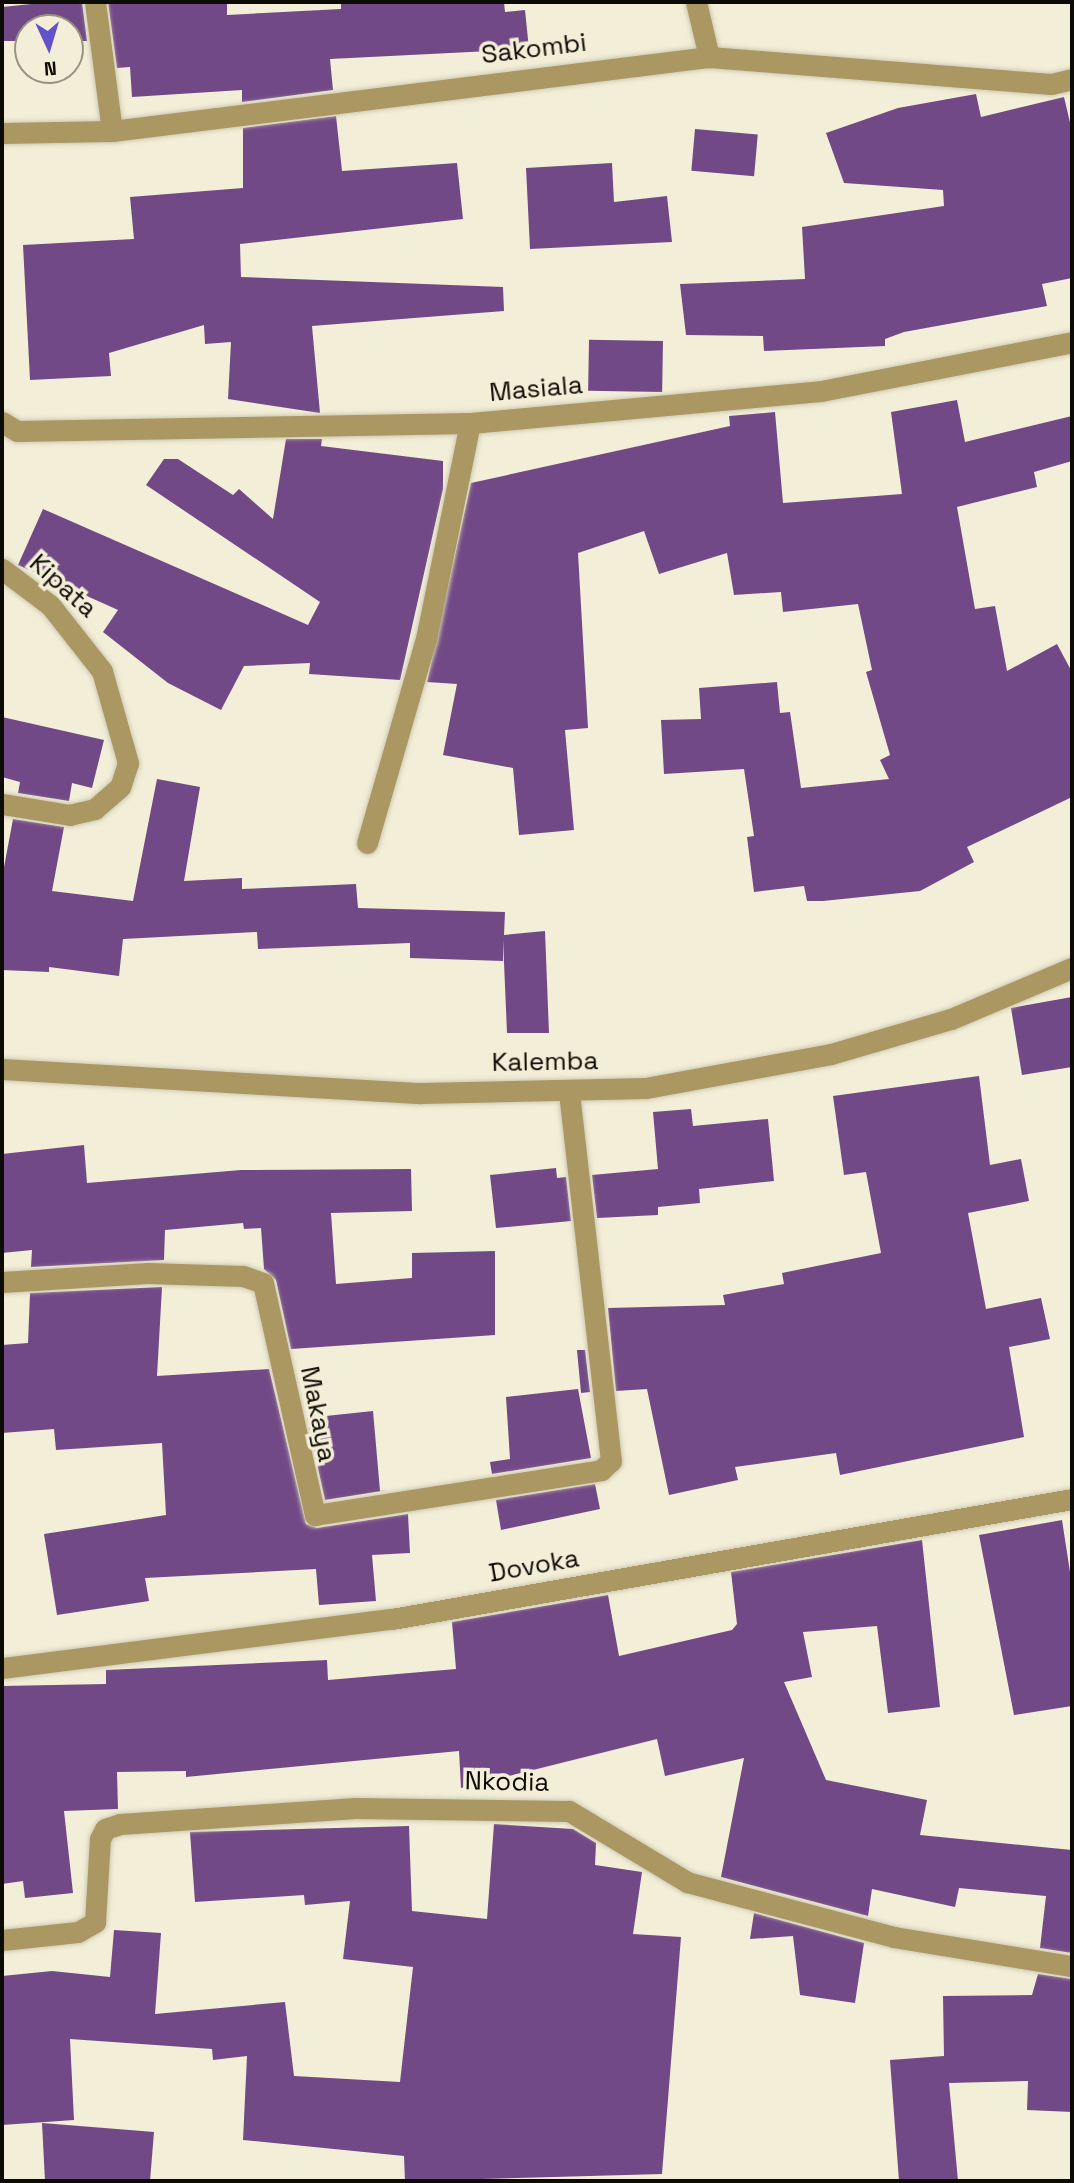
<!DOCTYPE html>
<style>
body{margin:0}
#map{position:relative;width:1074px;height:2183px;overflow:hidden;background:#f3eed7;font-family:"Space Grotesk",sans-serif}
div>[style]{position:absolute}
.building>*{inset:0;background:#724987;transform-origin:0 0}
.roads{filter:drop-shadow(0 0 2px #cecab5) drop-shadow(0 0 2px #cecab5)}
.street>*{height:21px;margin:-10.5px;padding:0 10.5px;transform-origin:10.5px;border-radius:10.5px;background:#aa9762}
span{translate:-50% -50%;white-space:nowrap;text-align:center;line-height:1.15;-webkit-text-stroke:7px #f3eed7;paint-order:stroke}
.street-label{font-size:26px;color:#0d0b05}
.frame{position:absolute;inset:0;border:4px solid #0d0b05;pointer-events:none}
.north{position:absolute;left:14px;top:14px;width:70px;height:70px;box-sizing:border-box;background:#f3eed7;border:2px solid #979383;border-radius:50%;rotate:176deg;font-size:19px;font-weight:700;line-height:28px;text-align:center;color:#0d0b05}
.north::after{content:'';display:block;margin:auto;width:24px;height:32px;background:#6252ca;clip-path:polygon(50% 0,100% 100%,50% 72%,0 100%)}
</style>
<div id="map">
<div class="building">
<div style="clip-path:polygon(51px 2px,82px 2px,87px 41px,70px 41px,70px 28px,28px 28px,28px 41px,2px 41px,2px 7px)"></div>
<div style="clip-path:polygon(108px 2px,227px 2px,227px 15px,341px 9px,341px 2px,504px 2px,505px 12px,525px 10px,529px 49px,330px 59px,333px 90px,242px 102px,242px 90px,132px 97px,130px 67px,117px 68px)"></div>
<div style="clip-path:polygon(976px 94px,981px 117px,1064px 97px,1072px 131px,1072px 278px,1042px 284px,1047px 306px,904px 332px,885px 339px,885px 346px,764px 351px,763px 336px,686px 335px,680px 284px,805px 279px,802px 227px,944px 206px,943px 190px,844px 183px,826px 133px,898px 108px)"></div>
<div style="clip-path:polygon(336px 116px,342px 171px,457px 163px,463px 219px,240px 244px,241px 277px,503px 287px,504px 311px,312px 326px,320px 413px,228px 399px,231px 342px,205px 344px,204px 325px,109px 353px,111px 376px,30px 380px,23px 245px,134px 239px,130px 197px,243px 188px,243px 128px)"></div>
<div style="left:695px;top:129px;width:63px;height:42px;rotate:5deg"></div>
<div style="clip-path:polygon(612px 163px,614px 202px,667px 196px,672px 242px,530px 249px,526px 168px)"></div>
<div style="left:663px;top:341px;width:51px;height:74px;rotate:91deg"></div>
<div style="clip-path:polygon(957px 400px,965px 442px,1072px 416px,1072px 461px,1034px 472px,1037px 487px,957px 507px,975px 609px,995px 606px,1007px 671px,1057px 644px,1072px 672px,1072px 797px,967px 847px,974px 862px,920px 891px,823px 901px,807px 901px,804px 886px,754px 892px,747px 837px,754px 836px,744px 769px,664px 774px,661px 720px,701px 719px,699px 688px,777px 682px,780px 713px,790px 712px,801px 788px,889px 779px,880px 760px,890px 755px,866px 672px,872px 670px,858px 604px,783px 612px,781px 592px,734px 595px,727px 553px,659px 574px,644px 531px,578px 553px,588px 728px,565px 730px,574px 830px,519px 835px,513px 768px,443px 755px,457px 684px,427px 682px,471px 483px,730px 426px,729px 416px,775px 412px,783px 503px,902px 494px,891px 412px)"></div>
<div style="clip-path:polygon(286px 439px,322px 439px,321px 446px,443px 461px,443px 489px,400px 680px,309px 674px,310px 663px,244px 666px,221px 710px,168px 683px,103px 632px,118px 610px,18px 565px,43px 509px,308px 625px,320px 602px,146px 485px,164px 459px,178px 459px,233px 495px,239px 489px,273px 519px)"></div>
<div style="clip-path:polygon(2px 717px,104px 740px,92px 788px,72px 783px,69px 801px,18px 793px,20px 782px,2px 777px)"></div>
<div style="clip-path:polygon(157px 779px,200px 787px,184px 881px,242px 878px,242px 889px,356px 884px,358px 908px,505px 912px,504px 935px,545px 931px,549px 1033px,507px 1033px,503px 939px,503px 961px,410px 958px,410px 943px,258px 949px,257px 932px,123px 939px,119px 976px,49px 967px,49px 972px,2px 970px,2px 878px,13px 819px,64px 827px,52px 891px,133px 901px)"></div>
<div style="clip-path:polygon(1072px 997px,1072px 1067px,1022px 1075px,1011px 1008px)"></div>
<div style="clip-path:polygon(979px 1076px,990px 1165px,1021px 1159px,1029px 1201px,968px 1213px,986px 1309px,1041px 1298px,1050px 1339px,1009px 1347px,1024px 1437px,840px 1475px,836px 1453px,735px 1467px,738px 1480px,669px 1495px,647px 1389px,616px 1391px,608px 1308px,725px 1305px,723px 1295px,784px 1284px,782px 1273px,881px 1253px,866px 1172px,844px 1175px,833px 1096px)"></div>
<div style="clip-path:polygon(691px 1109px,693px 1126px,768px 1119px,774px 1181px,699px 1189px,700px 1203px,658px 1207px,658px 1215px,597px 1218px,592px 1175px,658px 1169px,653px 1112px)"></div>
<div style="clip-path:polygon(84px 1145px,87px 1183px,241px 1170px,411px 1169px,412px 1211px,331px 1213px,336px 1284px,412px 1278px,412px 1253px,495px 1251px,495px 1335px,291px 1349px,276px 1280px,264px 1269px,261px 1228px,244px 1229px,243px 1223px,165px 1230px,164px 1260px,31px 1267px,32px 1250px,2px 1253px,2px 1154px)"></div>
<div style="clip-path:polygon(556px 1168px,557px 1178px,566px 1177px,571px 1221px,496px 1228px,490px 1175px)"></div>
<div style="clip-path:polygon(162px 1287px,157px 1376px,269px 1369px,306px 1524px,317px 1528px,408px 1514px,410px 1553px,372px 1555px,376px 1601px,319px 1605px,316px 1569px,145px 1578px,149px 1601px,57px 1615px,44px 1534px,166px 1515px,162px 1443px,56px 1450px,54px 1429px,2px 1433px,2px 1345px,28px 1343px,30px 1293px)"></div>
<div style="clip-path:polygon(577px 1350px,585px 1350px,590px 1392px,581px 1393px)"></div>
<div style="clip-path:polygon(578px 1389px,591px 1458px,492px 1474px,490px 1462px,510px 1459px,506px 1397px)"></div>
<div style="clip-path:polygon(373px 1411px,380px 1491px,388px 1490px,325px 1500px,307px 1418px)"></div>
<div style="clip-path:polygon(595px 1484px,600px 1509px,501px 1530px,496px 1500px)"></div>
<div style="clip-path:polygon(1062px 1520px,1072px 1585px,1072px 1706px,1014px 1715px,979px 1535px)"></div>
<div style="clip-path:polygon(922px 1540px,940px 1707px,888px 1713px,877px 1626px,803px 1632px,812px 1677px,784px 1682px,826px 1780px,927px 1800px,920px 1835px,1072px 1850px,1072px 1953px,1040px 1948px,1046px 1896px,959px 1888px,955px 1907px,872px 1889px,868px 1916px,721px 1877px,744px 1758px,665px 1776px,657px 1739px,461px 1788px,459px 1751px,186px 1777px,186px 1771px,117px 1772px,118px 1809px,64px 1811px,73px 1893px,25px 1898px,23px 1881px,2px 1884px,2px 1686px,106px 1684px,106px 1670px,327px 1660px,328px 1680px,456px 1669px,452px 1622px,608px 1595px,619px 1656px,732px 1630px,737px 1624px,731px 1572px)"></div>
<div style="clip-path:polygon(494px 1824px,573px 1829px,596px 1843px,595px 1865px,642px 1872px,633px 1934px,681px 1937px,662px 2174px,405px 2181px,404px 2156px,243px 2140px,247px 2056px,213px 2060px,212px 2049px,70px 2039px,74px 2120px,2px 2125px,2px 1976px,52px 1971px,110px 1977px,114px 1930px,161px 1933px,155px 2014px,285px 2002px,294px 2076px,400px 2082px,413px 1967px,343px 1959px,350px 1901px,305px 1905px,304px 1895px,195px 1902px,190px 1832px,409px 1826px,412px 1911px,487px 1919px)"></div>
<div style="clip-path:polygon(754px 1913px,864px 1943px,855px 2003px,800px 1995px,793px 1936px,750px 1939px)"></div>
<div style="clip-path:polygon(1038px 1974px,1072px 1979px,1072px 2112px,1027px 2110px,1028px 2081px,949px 2083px,958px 2181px,899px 2181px,890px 2060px,944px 2056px,943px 1996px,1032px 1995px)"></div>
<div style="clip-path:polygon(42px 2123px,154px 2132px,150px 2181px,45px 2181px)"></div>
</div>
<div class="roads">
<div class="street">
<div style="left:95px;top:2px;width:130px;rotate:82.5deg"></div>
<div style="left:696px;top:2px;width:57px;rotate:76.7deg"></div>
<div style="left:2px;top:133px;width:110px;rotate:-1deg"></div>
<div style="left:112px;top:131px;width:602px;rotate:-7.07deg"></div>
<div style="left:709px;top:57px;width:343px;rotate:4.5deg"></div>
<div style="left:1051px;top:84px;width:22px;rotate:-13deg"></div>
<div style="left:2px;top:422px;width:17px;rotate:31deg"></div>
<div style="left:17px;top:431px;width:453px;rotate:-1deg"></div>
<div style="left:470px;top:423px;width:352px;rotate:-5.2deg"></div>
<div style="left:821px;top:391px;width:256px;rotate:-11deg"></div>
<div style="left:2px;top:569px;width:60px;rotate:36.9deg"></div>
<div style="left:50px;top:605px;width:84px;rotate:51.8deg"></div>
<div style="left:102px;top:671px;width:96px;rotate:74.2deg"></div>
<div style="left:128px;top:763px;width:25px;rotate:108deg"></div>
<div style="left:120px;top:787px;width:33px;rotate:139deg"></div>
<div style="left:95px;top:809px;width:26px;rotate:167deg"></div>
<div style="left:70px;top:815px;width:69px;rotate:-170.8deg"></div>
<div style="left:367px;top:843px;width:212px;rotate:-73.9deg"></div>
<div style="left:426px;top:639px;width:220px;rotate:-78.5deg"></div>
<div style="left:2px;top:1069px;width:420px;rotate:3.3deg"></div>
<div style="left:421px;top:1093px;width:225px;rotate:-1.3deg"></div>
<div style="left:646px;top:1088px;width:188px;rotate:-10.4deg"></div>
<div style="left:831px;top:1054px;width:125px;rotate:-16.3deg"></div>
<div style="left:951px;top:1019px;width:131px;rotate:-22.9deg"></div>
<div style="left:2px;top:1282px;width:146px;rotate:-3.5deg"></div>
<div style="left:148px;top:1273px;width:95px;rotate:1.8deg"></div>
<div style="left:243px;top:1276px;width:21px;rotate:19deg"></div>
<div style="left:263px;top:1283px;width:238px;rotate:77.4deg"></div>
<div style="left:315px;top:1515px;width:290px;rotate:-8.9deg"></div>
<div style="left:601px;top:1470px;width:13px;rotate:-42deg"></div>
<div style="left:611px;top:1461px;width:373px;rotate:-96.5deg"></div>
<div style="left:2px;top:1668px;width:393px;rotate:-7.2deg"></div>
<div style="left:392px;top:1619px;width:691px;rotate:-10.01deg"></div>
<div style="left:2px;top:1940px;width:76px;rotate:-6deg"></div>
<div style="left:78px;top:1932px;width:20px;rotate:-30deg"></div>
<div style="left:95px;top:1922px;width:83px;rotate:-86.6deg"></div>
<div style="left:100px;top:1839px;width:11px;rotate:-63deg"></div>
<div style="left:105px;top:1829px;width:16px;rotate:-18deg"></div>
<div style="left:120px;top:1824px;width:236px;rotate:-3.9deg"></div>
<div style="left:355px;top:1808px;width:214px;rotate:0.8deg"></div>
<div style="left:569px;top:1811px;width:138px;rotate:31deg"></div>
<div style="left:687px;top:1882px;width:214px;rotate:14.9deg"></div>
<div style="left:894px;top:1937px;width:180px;rotate:9.3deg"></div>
</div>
</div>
<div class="street-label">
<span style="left:534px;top:49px;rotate:-7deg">Sakombi</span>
<span style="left:536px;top:389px;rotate:-5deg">Masiala</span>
<span style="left:63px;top:586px;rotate:42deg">Kipata</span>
<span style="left:545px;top:1062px;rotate:-1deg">Kalemba</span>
<span style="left:318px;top:1414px;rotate:79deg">Makaya</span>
<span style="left:534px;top:1566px;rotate:-10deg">Dovoka</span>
<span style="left:507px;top:1782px;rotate:1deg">Nkodia</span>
</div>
<div class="frame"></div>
<div class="north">N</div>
</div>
